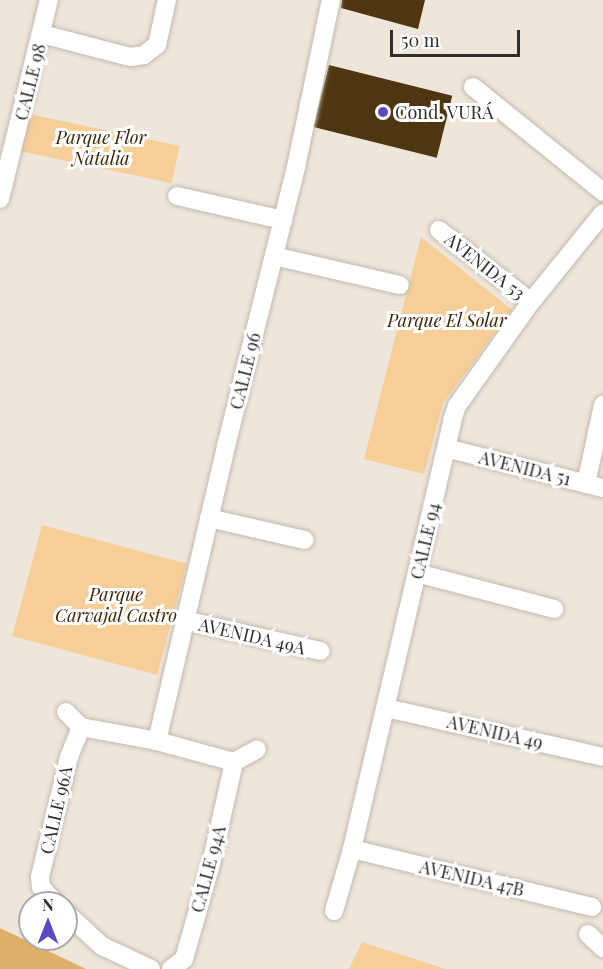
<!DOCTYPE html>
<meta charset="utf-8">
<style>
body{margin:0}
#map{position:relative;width:603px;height:969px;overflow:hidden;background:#efe6db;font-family:"Playfair Display",serif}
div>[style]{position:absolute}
.green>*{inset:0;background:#f6ce97;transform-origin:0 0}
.forest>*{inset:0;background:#dfaf69}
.building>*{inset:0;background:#4e3610;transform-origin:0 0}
.roads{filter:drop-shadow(0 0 2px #c2baaf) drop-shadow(0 0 2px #c2baaf)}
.minor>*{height:18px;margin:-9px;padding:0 9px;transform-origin:9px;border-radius:9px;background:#fff}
.dots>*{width:16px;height:16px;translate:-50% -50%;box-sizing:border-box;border:3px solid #fff;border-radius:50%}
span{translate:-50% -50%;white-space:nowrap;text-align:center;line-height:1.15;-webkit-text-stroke:6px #fff;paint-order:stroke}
.street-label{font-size:18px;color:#312e2a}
.poi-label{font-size:18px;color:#312e2a}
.left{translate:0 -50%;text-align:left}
.park-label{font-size:18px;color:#3a2606;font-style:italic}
.north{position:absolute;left:18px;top:891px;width:60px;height:60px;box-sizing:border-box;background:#fff;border:2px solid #adabaa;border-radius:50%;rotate:0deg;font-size:16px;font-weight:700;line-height:24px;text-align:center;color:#312e2a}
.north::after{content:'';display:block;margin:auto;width:21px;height:27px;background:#5c48c0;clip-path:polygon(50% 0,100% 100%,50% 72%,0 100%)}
.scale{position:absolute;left:390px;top:30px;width:130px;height:27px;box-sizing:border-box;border:3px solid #312e2a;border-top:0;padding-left:8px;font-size:18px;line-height:21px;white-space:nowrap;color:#312e2a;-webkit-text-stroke:4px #fff;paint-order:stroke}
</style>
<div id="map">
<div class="green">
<div style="left:29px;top:114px;width:154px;height:38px;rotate:12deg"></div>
<div style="clip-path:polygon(421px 237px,512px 310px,443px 403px,424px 474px,364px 459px)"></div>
<div style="left:42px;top:525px;width:150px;height:115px;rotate:15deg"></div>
<div style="clip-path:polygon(362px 942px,446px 969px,349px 969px)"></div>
</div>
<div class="forest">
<div style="clip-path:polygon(0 928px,86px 969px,0 969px)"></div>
</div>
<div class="building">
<div style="clip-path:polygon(342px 0,425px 0,418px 29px,341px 8px)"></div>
<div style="left:329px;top:65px;width:127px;height:64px;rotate:14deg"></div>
</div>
<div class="roads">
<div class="minor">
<div style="left:42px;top:34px;width:91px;rotate:14.6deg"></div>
<div style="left:130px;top:57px;width:14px;rotate:-8deg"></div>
<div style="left:144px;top:55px;width:16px;rotate:-38deg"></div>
<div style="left:157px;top:45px;width:46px;rotate:-77.5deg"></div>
<div style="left:473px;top:87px;width:167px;rotate:38.9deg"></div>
<div style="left:177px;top:196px;width:109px;rotate:12.8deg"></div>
<div style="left:0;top:199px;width:205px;rotate:-76.2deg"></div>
<div style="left:439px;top:230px;width:117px;rotate:38deg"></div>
<div style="left:274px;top:256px;width:129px;rotate:13deg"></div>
<div style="left:446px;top:448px;width:162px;rotate:14.3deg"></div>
<div style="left:586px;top:484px;width:81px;rotate:-77.9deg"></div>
<div style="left:209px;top:518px;width:98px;rotate:13deg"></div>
<div style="left:417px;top:573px;width:142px;rotate:14.7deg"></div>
<div style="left:184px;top:620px;width:140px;rotate:12.8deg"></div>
<div style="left:386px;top:708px;width:222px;rotate:12.7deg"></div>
<div style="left:66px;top:712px;width:21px;rotate:45deg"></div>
<div style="left:81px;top:727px;width:77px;rotate:10.4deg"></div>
<div style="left:157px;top:741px;width:80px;rotate:15.3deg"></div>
<div style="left:157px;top:741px;width:303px;rotate:-76.8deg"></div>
<div style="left:226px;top:446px;width:288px;rotate:-75.9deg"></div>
<div style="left:296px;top:167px;width:171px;rotate:-78.2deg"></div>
<div style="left:234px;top:762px;width:26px;rotate:-29deg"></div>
<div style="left:352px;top:849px;width:247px;rotate:13.6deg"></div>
<div style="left:55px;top:903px;width:21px;rotate:-131deg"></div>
<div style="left:41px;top:887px;width:10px;rotate:-96deg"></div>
<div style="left:40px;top:877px;width:123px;rotate:-76.4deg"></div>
<div style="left:69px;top:757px;width:32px;rotate:-68deg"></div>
<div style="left:334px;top:911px;width:65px;rotate:-73.8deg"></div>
<div style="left:352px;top:849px;width:440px;rotate:-76.8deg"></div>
<div style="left:452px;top:421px;width:16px;rotate:-72deg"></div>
<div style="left:457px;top:406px;width:128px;rotate:-54.6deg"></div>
<div style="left:531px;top:302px;width:114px;rotate:-51deg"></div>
<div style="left:66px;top:913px;width:49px;rotate:42.5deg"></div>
<div style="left:102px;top:946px;width:54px;rotate:25.1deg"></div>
<div style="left:588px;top:934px;width:21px;rotate:43deg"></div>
<div style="left:171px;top:969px;width:16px;rotate:-38deg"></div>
<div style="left:184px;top:959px;width:95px;rotate:-74.1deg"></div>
<div style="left:210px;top:868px;width:109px;rotate:-77.2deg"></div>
</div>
</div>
<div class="dots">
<div style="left:383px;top:112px;background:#5c48c0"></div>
</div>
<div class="street-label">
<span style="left:30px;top:82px;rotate:-76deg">CALLE 98</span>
<span style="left:485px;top:266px;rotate:38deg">AVENIDA 53</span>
<span style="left:245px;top:371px;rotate:-76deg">CALLE 96</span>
<span style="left:525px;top:468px;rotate:14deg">AVENIDA 51</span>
<span style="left:425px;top:541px;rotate:-77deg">CALLE 94</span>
<span style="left:252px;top:636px;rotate:13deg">AVENIDA 49A</span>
<span style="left:495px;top:732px;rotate:13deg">AVENIDA 49</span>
<span style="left:56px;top:810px;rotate:-77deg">CALLE 96A</span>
<span style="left:208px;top:869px;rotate:-75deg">CALLE 94A</span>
<span style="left:472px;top:878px;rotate:13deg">AVENIDA 47B</span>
</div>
<div class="poi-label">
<span class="left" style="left:395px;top:112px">Cond. VURÁ</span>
</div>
<div class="park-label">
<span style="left:101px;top:148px">Parque Flor<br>Natalia</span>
<span style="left:447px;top:320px">Parque El Solar</span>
<span style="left:116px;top:605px">Parque<br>Carvajal Castro</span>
</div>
<div class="north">N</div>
<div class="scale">50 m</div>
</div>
